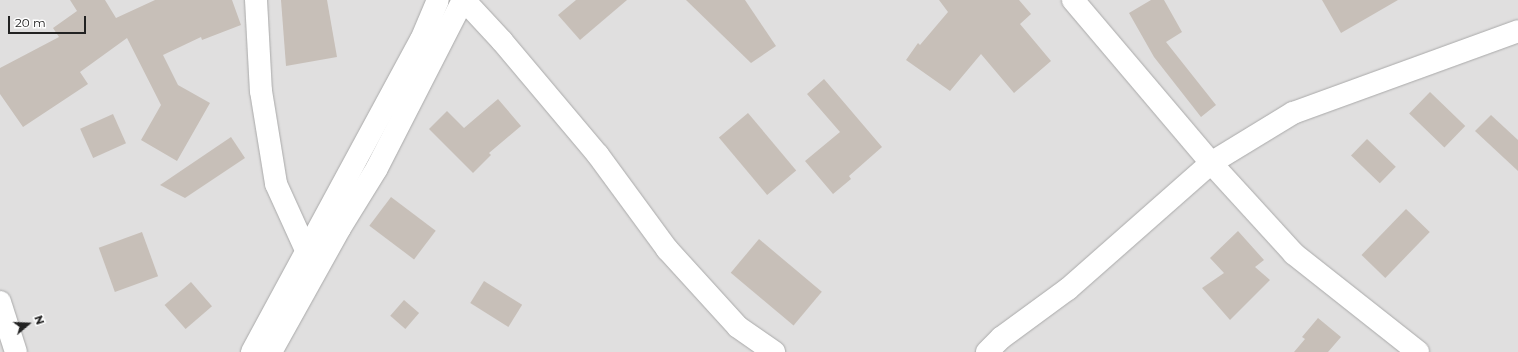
<!DOCTYPE html>
<style>
body{margin:0}
#map{position:relative;width:1518px;height:352px;overflow:hidden;background:#f2efe9;font-family:Montserrat,sans-serif}
div>[style]{position:absolute}
.residential>*{inset:0;background:#e0dfdf;transform-origin:0 0}
.building>*{inset:0;background:#c7bfb8;transform-origin:0 0}
.roads{filter:drop-shadow(0 0 1px #a9a9a9) drop-shadow(0 0 1px #a9a9a9)}
.minor>*{height:22px;margin:-11px;padding:0 11px;transform-origin:11px;border-radius:11px;background:#fff}
span{translate:-50% -50%;white-space:nowrap;text-align:center;line-height:1.15;-webkit-text-stroke:3.5px #fff;paint-order:stroke}
.north{position:absolute;left:8px;top:304px;width:40px;height:40px;-webkit-text-stroke:3px #fff;paint-order:stroke;rotate:71deg;font-size:11px;font-weight:700;line-height:16px;text-align:center;color:#222}
.north::after{content:'';display:block;margin:auto;width:14px;height:18px;background:#222;clip-path:polygon(50% 0,100% 100%,50% 72%,0 100%)}
.scale{position:absolute;left:8px;top:16px;width:78px;height:18px;box-sizing:border-box;border:2px solid #222;border-top:0;padding-left:5px;font-size:12px;line-height:14px;white-space:nowrap;color:#222;-webkit-text-stroke:3px #fff;paint-order:stroke}
</style>
<div id="map">
<div class="residential">
<div style="left:0;top:0;width:1518px;height:352px"></div>
</div>
<div class="building">
<div style="clip-path:polygon(70px 0,105px 0,116px 18px,155px 0,232px 0,241px 25px,202px 40px,201px 37px,163px 55px,178px 85px,210px 103px,177px 161px,141px 140px,161px 105px,127px 38px,80px 72px,88px 84px,23px 127px,0 94px,0 68px,59px 37px,53px 28px,77px 11px)"></div>
<div style="clip-path:polygon(281px 0,327px 0,337px 57px,286px 66px)"></div>
<div style="clip-path:polygon(576px 0,627px 0,580px 40px,558px 15px)"></div>
<div style="clip-path:polygon(686px 0,745px 0,776px 46px,751px 63px)"></div>
<div style="clip-path:polygon(939px 0,1019px 0,1031px 14px,1020px 24px,1051px 61px,1014px 93px,981px 54px,950px 91px,906px 60px,918px 43px,920px 45px,948px 12px)"></div>
<div style="clip-path:polygon(1151px 0,1164px 0,1182px 32px,1166px 42px,1216px 105px,1201px 117px,1154px 57px,1129px 13px)"></div>
<div style="clip-path:polygon(1322px 0,1398px 0,1341px 33px)"></div>
<div style="clip-path:polygon(824px 79px,882px 147px,849px 176px,851px 179px,833px 194px,805px 161px,840px 132px,807px 94px)"></div>
<div style="left:1430px;top:92px;width:49px;height:30px;rotate:44deg"></div>
<div style="clip-path:polygon(498px 99px,521px 126px,489px 153px,491px 155px,473px 173px,429px 129px,447px 111px,464px 128px)"></div>
<div style="left:748px;top:113px;width:75px;height:38px;rotate:50deg"></div>
<div style="left:113px;top:114px;width:32px;height:36px;rotate:66deg"></div>
<div style="clip-path:polygon(1491px 115px,1518px 140px,1518px 171px,1475px 131px)"></div>
<div style="clip-path:polygon(231px 137px,245px 158px,185px 198px,160px 185px)"></div>
<div style="left:1367px;top:139px;width:40px;height:23px;rotate:44deg"></div>
<div style="left:391px;top:197px;width:56px;height:36px;rotate:37deg"></div>
<div style="left:1406px;top:209px;width:33px;height:64px;rotate:44deg"></div>
<div style="clip-path:polygon(1238px 231px,1264px 260px,1255px 267px,1270px 280px,1230px 320px,1202px 288px,1224px 273px,1210px 258px)"></div>
<div style="left:142px;top:232px;width:47px;height:46px;rotate:70deg"></div>
<div style="left:759px;top:239px;width:82px;height:44px;rotate:40deg"></div>
<div style="left:484px;top:281px;width:45px;height:26px;rotate:32deg"></div>
<div style="left:191px;top:282px;width:32px;height:35px;rotate:49deg"></div>
<div style="left:404px;top:300px;width:20px;height:21px;rotate:41deg"></div>
<div style="clip-path:polygon(1318px 318px,1341px 337px,1328px 352px,1294px 352px,1305px 339px,1302px 337px)"></div>
</div>
<div class="roads">
<div class="minor">
<div style="left:256px;top:0;width:91px;rotate:86.9deg"></div>
<div style="left:261px;top:91px;width:94px;rotate:80.8deg"></div>
<div style="left:276px;top:184px;width:72px;rotate:65.6deg"></div>
<div style="left:464px;top:0;width:56px;rotate:47.2deg"></div>
<div style="left:502px;top:41px;width:149px;rotate:49.9deg"></div>
<div style="left:598px;top:155px;width:117px;rotate:53.7deg"></div>
<div style="left:667px;top:249px;width:105px;rotate:47.7deg"></div>
<div style="left:738px;top:327px;width:44px;rotate:34.8deg"></div>
<div style="left:1073px;top:0;width:214px;rotate:49.7deg"></div>
<div style="left:1211px;top:163px;width:123px;rotate:47.6deg"></div>
<div style="left:1294px;top:254px;width:158px;rotate:38.3deg"></div>
<div style="left:0;top:302px;width:52px;rotate:72.3deg"></div>
<div style="left:252px;top:352px;width:355px;rotate:-61.6deg"></div>
<div style="left:421px;top:40px;width:43px;rotate:-67deg"></div>
<div style="left:271px;top:352px;width:142px;rotate:-60.9deg"></div>
<div style="left:340px;top:228px;width:70px;rotate:-58.3deg"></div>
<div style="left:377px;top:168px;width:189px;rotate:-62.9deg"></div>
<div style="left:987px;top:352px;width:20px;rotate:-45deg"></div>
<div style="left:1001px;top:338px;width:83px;rotate:-36.2deg"></div>
<div style="left:1068px;top:289px;width:191px;rotate:-41.4deg"></div>
<div style="left:1211px;top:163px;width:96px;rotate:-31.4deg"></div>
<div style="left:1293px;top:113px;width:239px;rotate:-20deg"></div>
</div>
</div>
<div class="north">N</div>
<div class="scale">20 m</div>
</div>
